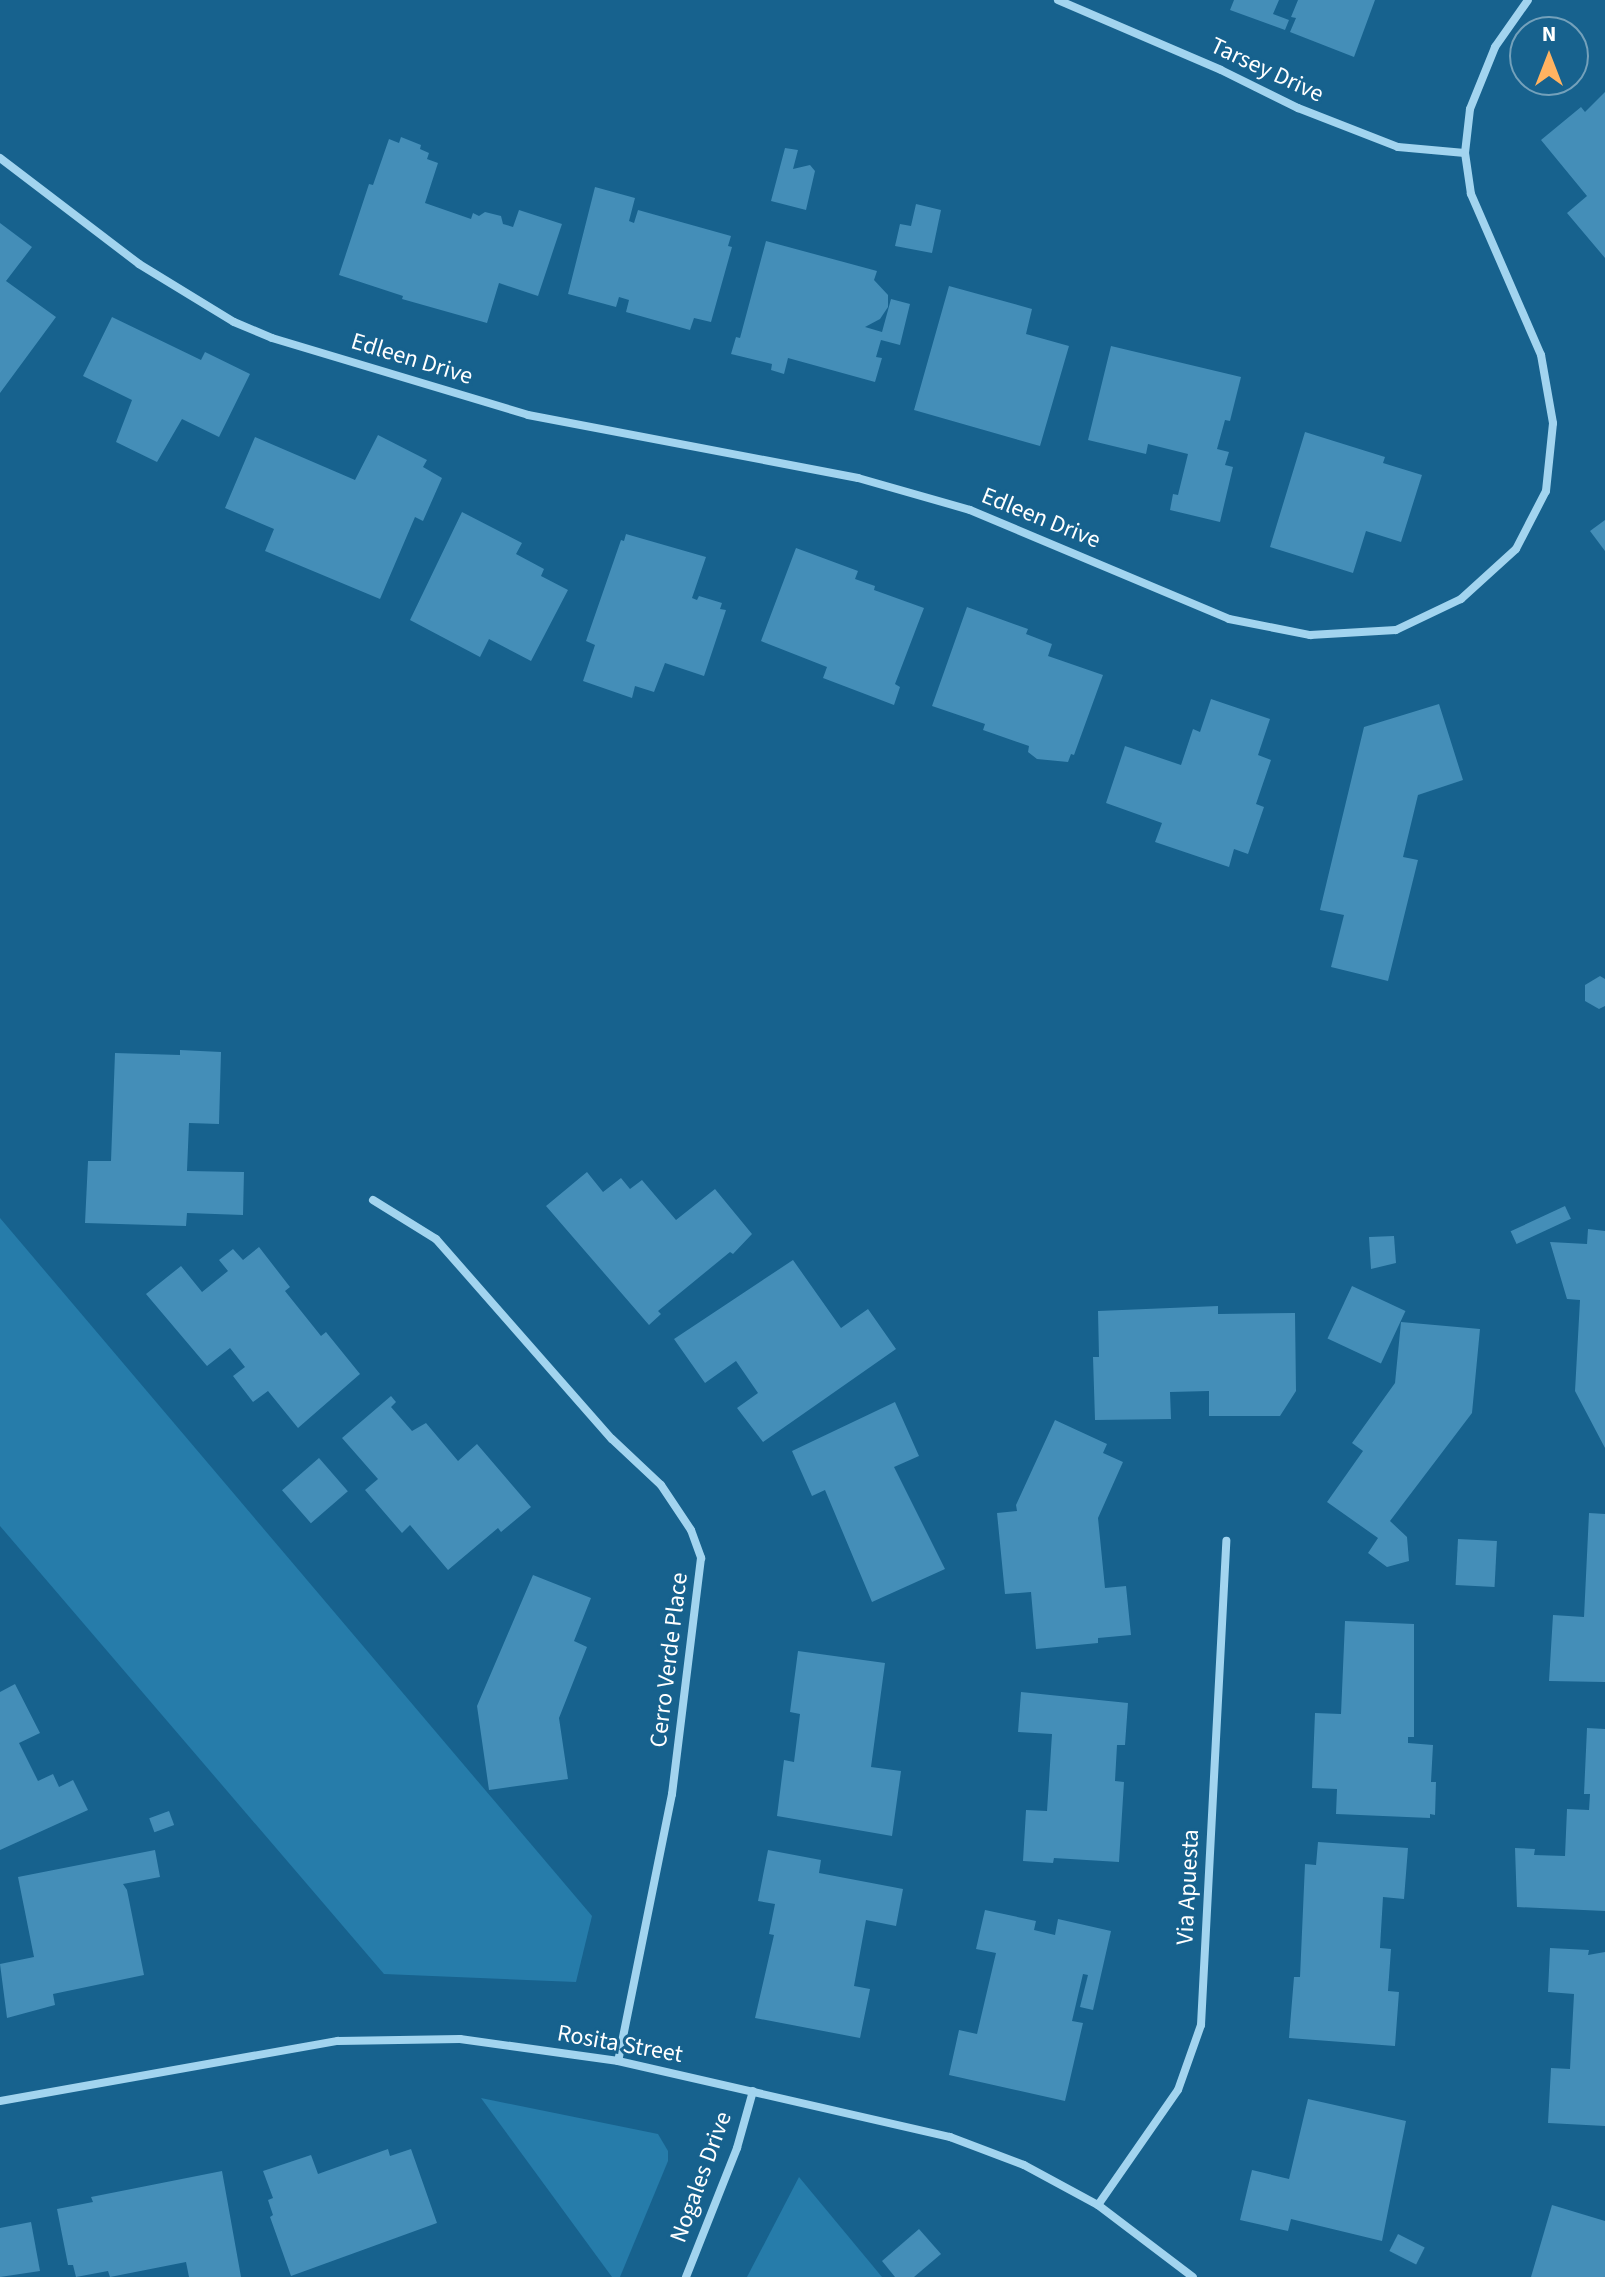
<!DOCTYPE html>
<style>
body{margin:0}
#map{position:relative;width:1605px;height:2277px;overflow:hidden;background:#17628e;font-family:"Source Sans 3",sans-serif}
div>[style]{position:absolute}
.green>*{inset:0;background:#267caa}
.building>*{inset:0;background:#448eb8;transform-origin:0 0}
.street>*{height:8px;margin:-4px;padding:0 4px;transform-origin:4px;border-radius:4px;background:#a2d4ef}
span{translate:-50% -50%;white-space:nowrap;text-align:center;line-height:1.15;-webkit-text-stroke:6px #17628e;paint-order:stroke}
.street-label{font-size:24px;color:#fff}
.north{position:absolute;left:1509px;top:16px;width:80px;height:80px;box-sizing:border-box;background:#17628e;border:2px solid #74a1bb;border-radius:50%;rotate:0deg;font-size:22px;font-weight:700;line-height:32px;text-align:center;color:#fff}
.north::after{content:'';display:block;margin:auto;width:28px;height:36px;background:#ffb361;clip-path:polygon(50% 0,100% 100%,50% 72%,0 100%)}
</style>
<div id="map">
<div class="green">
<div style="clip-path:polygon(0 1218px,592px 1916px,576px 1982px,384px 1974px,0 1526px)"></div>
<div style="clip-path:polygon(481px 2098px,658px 2134px,668px 2151px,668px 2161px,620px 2277px,612px 2277px)"></div>
<div style="clip-path:polygon(799px 2177px,882px 2277px,747px 2277px)"></div>
</div>
<div class="building">
<div style="clip-path:polygon(1234px 0,1279px 0,1273px 14px,1289px 20px,1285px 30px,1230px 10px)"></div>
<div style="clip-path:polygon(1298px 0,1375px 0,1354px 57px,1290px 32px,1296px 18px,1291px 17px)"></div>
<div style="clip-path:polygon(1605px 92px,1605px 258px,1567px 213px,1587px 196px,1541px 140px,1581px 107px,1585px 112px)"></div>
<div style="clip-path:polygon(401px 137px,421px 145px,420px 149px,429px 153px,427px 159px,438px 163px,425px 203px,471px 219px,473px 213px,479px 216px,485px 212px,501px 216px,503px 224px,513px 227px,519px 210px,562px 224px,538px 296px,499px 283px,487px 323px,402px 299px,403px 296px,339px 275px,369px 184px,373px 185px,389px 139px,399px 143px)"></div>
<div style="clip-path:polygon(785px 148px,798px 150px,793px 169px,810px 165px,815px 171px,806px 210px,771px 201px)"></div>
<div style="clip-path:polygon(595px 187px,635px 198px,629px 221px,634px 223px,638px 210px,731px 236px,728px 246px,732px 247px,711px 322px,694px 318px,690px 330px,626px 312px,629px 300px,619px 297px,616px 307px,568px 294px)"></div>
<div style="clip-path:polygon(916px 204px,941px 210px,932px 253px,895px 246px,900px 224px,911px 226px)"></div>
<div style="clip-path:polygon(0 223px,32px 247px,6px 281px,56px 317px,0 393px)"></div>
<div style="clip-path:polygon(766px 241px,877px 271px,874px 280px,888px 295px,888px 307px,880px 319px,865px 327px,882px 332px,891px 299px,910px 304px,900px 345px,881px 340px,876px 357px,882px 358px,875px 382px,788px 358px,784px 374px,771px 370px,772px 364px,731px 354px,736px 337px,740px 338px)"></div>
<div style="clip-path:polygon(949px 286px,1032px 309px,1026px 334px,1069px 346px,1040px 446px,914px 410px)"></div>
<div style="clip-path:polygon(112px 317px,201px 360px,205px 352px,250px 374px,219px 437px,182px 419px,157px 462px,116px 442px,132px 400px,83px 376px)"></div>
<div style="clip-path:polygon(1111px 346px,1241px 377px,1230px 421px,1225px 420px,1217px 449px,1229px 452px,1225px 465px,1233px 467px,1220px 522px,1170px 510px,1173px 494px,1178px 495px,1188px 454px,1148px 444px,1146px 454px,1088px 440px)"></div>
<div style="clip-path:polygon(1305px 432px,1385px 457px,1383px 463px,1422px 475px,1401px 542px,1366px 531px,1353px 573px,1270px 547px)"></div>
<div style="clip-path:polygon(378px 435px,427px 460px,423px 467px,442px 478px,423px 521px,415px 517px,380px 599px,265px 551px,274px 529px,225px 508px,255px 437px,355px 480px)"></div>
<div style="clip-path:polygon(462px 512px,522px 543px,516px 554px,544px 569px,541px 576px,568px 590px,531px 661px,489px 639px,480px 657px,410px 620px)"></div>
<div style="clip-path:polygon(1605px 520px,1605px 551px,1590px 531px)"></div>
<div style="clip-path:polygon(626px 534px,706px 557px,692px 598px,697px 600px,699px 596px,722px 603px,720px 609px,726px 610px,704px 676px,665px 663px,654px 692px,635px 686px,632px 698px,583px 681px,595px 645px,586px 641px,621px 540px,624px 541px)"></div>
<div style="clip-path:polygon(796px 548px,858px 571px,855px 579px,875px 586px,874px 590px,924px 608px,895px 684px,900px 687px,894px 705px,823px 678px,827px 667px,761px 641px)"></div>
<div style="clip-path:polygon(967px 607px,1028px 629px,1026px 634px,1052px 644px,1048px 656px,1103px 675px,1074px 755px,1071px 754px,1068px 762px,1037px 759px,1028px 752px,1029px 746px,983px 730px,985px 724px,932px 706px)"></div>
<div style="clip-path:polygon(1211px 699px,1270px 719px,1258px 755px,1271px 760px,1256px 804px,1264px 807px,1248px 854px,1234px 849px,1229px 867px,1155px 842px,1162px 823px,1106px 803px,1125px 746px,1181px 765px,1193px 729px,1200px 732px)"></div>
<div style="clip-path:polygon(1439px 704px,1463px 780px,1418px 795px,1403px 857px,1418px 860px,1388px 981px,1331px 967px,1344px 915px,1320px 910px,1364px 727px)"></div>
<div style="clip-path:polygon(1600px 976px,1605px 979px,1605px 1006px,1599px 1009px,1585px 1001px,1585px 985px)"></div>
<div style="clip-path:polygon(180px 1050px,221px 1052px,219px 1124px,189px 1123px,187px 1171px,244px 1172px,243px 1215px,187px 1213px,186px 1226px,85px 1223px,88px 1161px,111px 1161px,115px 1053px,180px 1055px)"></div>
<div style="clip-path:polygon(587px 1172px,603px 1192px,621px 1178px,630px 1189px,642px 1180px,676px 1220px,715px 1189px,752px 1234px,733px 1254px,730px 1252px,658px 1311px,661px 1314px,649px 1325px,546px 1206px)"></div>
<div style="left:1565px;top:1206px;width:14px;height:60px;rotate:65deg"></div>
<div style="clip-path:polygon(1588px 1229px,1605px 1231px,1605px 1448px,1575px 1391px,1580px 1300px,1567px 1299px,1550px 1242px,1587px 1244px)"></div>
<div style="clip-path:polygon(1394px 1236px,1396px 1263px,1371px 1269px,1369px 1237px)"></div>
<div style="clip-path:polygon(259px 1247px,290px 1287px,285px 1291px,321px 1336px,326px 1332px,360px 1374px,298px 1428px,268px 1391px,253px 1402px,233px 1376px,245px 1367px,230px 1348px,207px 1366px,146px 1294px,181px 1266px,202px 1292px,228px 1271px,219px 1260px,233px 1249px,243px 1260px)"></div>
<div style="clip-path:polygon(793px 1260px,841px 1328px,868px 1309px,896px 1349px,763px 1442px,737px 1408px,758px 1393px,736px 1361px,705px 1383px,674px 1339px)"></div>
<div style="left:1352px;top:1286px;width:59px;height:58px;rotate:25deg"></div>
<div style="clip-path:polygon(1218px 1306px,1218px 1314px,1295px 1313px,1296px 1391px,1280px 1416px,1209px 1416px,1209px 1391px,1170px 1392px,1171px 1419px,1095px 1420px,1093px 1357px,1099px 1357px,1098px 1311px)"></div>
<div style="clip-path:polygon(1401px 1322px,1480px 1329px,1472px 1413px,1390px 1521px,1407px 1537px,1409px 1561px,1387px 1567px,1368px 1553px,1378px 1538px,1327px 1502px,1363px 1451px,1352px 1443px,1395px 1383px)"></div>
<div style="clip-path:polygon(391px 1396px,396px 1402px,391px 1407px,412px 1431px,426px 1423px,458px 1461px,477px 1444px,531px 1507px,501px 1532px,498px 1528px,448px 1570px,410px 1525px,402px 1533px,365px 1490px,378px 1479px,342px 1438px)"></div>
<div style="clip-path:polygon(895px 1402px,919px 1456px,894px 1467px,945px 1569px,872px 1602px,825px 1490px,812px 1496px,792px 1451px)"></div>
<div style="clip-path:polygon(1055px 1420px,1107px 1444px,1103px 1453px,1123px 1462px,1098px 1518px,1105px 1588px,1126px 1586px,1131px 1635px,1098px 1638px,1098px 1643px,1036px 1649px,1031px 1592px,1005px 1594px,997px 1513px,1017px 1511px,1016px 1505px)"></div>
<div style="left:319px;top:1458px;width:44px;height:49px;rotate:49deg"></div>
<div style="clip-path:polygon(1589px 1513px,1605px 1514px,1605px 1682px,1549px 1681px,1553px 1615px,1584px 1617px)"></div>
<div style="left:1458px;top:1539px;width:39px;height:46px;rotate:3deg"></div>
<div style="clip-path:polygon(533px 1575px,591px 1598px,574px 1641px,587px 1647px,559px 1718px,568px 1779px,489px 1790px,477px 1706px)"></div>
<div style="clip-path:polygon(1345px 1621px,1414px 1624px,1414px 1737px,1408px 1737px,1408px 1743px,1433px 1745px,1431px 1782px,1436px 1782px,1435px 1815px,1430px 1814px,1430px 1818px,1336px 1814px,1337px 1789px,1312px 1788px,1315px 1713px,1341px 1714px)"></div>
<div style="clip-path:polygon(798px 1651px,885px 1663px,871px 1767px,901px 1771px,892px 1836px,777px 1816px,784px 1760px,794px 1762px,800px 1714px,790px 1712px)"></div>
<div style="clip-path:polygon(15px 1684px,40px 1733px,19px 1743px,38px 1781px,53px 1774px,59px 1787px,73px 1780px,88px 1810px,0 1850px,0 1692px)"></div>
<div style="clip-path:polygon(1021px 1692px,1128px 1703px,1125px 1745px,1117px 1745px,1115px 1781px,1124px 1782px,1119px 1862px,1054px 1858px,1053px 1863px,1023px 1861px,1026px 1810px,1047px 1811px,1052px 1734px,1018px 1732px)"></div>
<div style="clip-path:polygon(1587px 1728px,1605px 1729px,1605px 1911px,1517px 1907px,1515px 1848px,1535px 1849px,1534px 1855px,1565px 1856px,1567px 1809px,1589px 1810px,1590px 1794px,1584px 1794px)"></div>
<div style="left:169px;top:1811px;width:15px;height:21px;rotate:70deg"></div>
<div style="clip-path:polygon(1318px 1842px,1408px 1848px,1404px 1899px,1383px 1897px,1380px 1948px,1391px 1949px,1388px 1991px,1399px 1992px,1395px 2046px,1289px 2038px,1294px 1977px,1300px 1977px,1305px 1864px,1316px 1865px)"></div>
<div style="clip-path:polygon(155px 1850px,160px 1877px,123px 1884px,127px 1890px,144px 1975px,53px 1994px,55px 2005px,7px 2018px,0 1964px,34px 1957px,18px 1877px)"></div>
<div style="clip-path:polygon(768px 1850px,821px 1860px,819px 1873px,903px 1889px,896px 1926px,866px 1920px,854px 1986px,870px 1989px,860px 2038px,755px 2018px,774px 1935px,769px 1934px,775px 1904px,758px 1901px)"></div>
<div style="clip-path:polygon(985px 1910px,1036px 1921px,1034px 1930px,1055px 1935px,1058px 1919px,1111px 1931px,1093px 2010px,1080px 2007px,1088px 1975px,1083px 1974px,1072px 2021px,1083px 2023px,1065px 2101px,949px 2075px,959px 2030px,977px 2034px,996px 1953px,976px 1949px)"></div>
<div style="clip-path:polygon(1550px 1948px,1589px 1950px,1588px 1955px,1605px 1952px,1605px 2126px,1548px 2123px,1551px 2068px,1570px 2069px,1574px 1994px,1548px 1992px)"></div>
<div style="clip-path:polygon(1308px 2099px,1406px 2121px,1382px 2241px,1291px 2219px,1288px 2231px,1240px 2220px,1252px 2170px,1289px 2179px)"></div>
<div style="clip-path:polygon(388px 2149px,390px 2156px,411px 2149px,437px 2223px,291px 2276px,270px 2217px,273px 2215px,268px 2200px,273px 2198px,263px 2171px,311px 2155px,318px 2174px)"></div>
<div style="clip-path:polygon(222px 2171px,241px 2277px,189px 2277px,186px 2262px,110px 2277px,108px 2271px,76px 2277px,73px 2265px,68px 2265px,57px 2209px,93px 2202px,91px 2197px)"></div>
<div style="clip-path:polygon(1552px 2205px,1605px 2221px,1605px 2277px,1531px 2277px)"></div>
<div style="clip-path:polygon(31px 2222px,40px 2271px,0 2277px,0 2228px)"></div>
<div style="clip-path:polygon(919px 2229px,941px 2254px,914px 2277px,895px 2277px,882px 2261px)"></div>
<div style="left:1398px;top:2234px;width:30px;height:19px;rotate:27deg"></div>
</div>
<div class="street">
<div style="left:1058px;top:0;width:177px;rotate:23.2deg"></div>
<div style="left:1221px;top:70px;width:86px;rotate:26.3deg"></div>
<div style="left:1298px;top:108px;width:107px;rotate:21.3deg"></div>
<div style="left:1398px;top:147px;width:67px;rotate:5.1deg"></div>
<div style="left:0;top:158px;width:175px;rotate:37.3deg"></div>
<div style="left:139px;top:264px;width:111px;rotate:31.4deg"></div>
<div style="left:234px;top:322px;width:41px;rotate:22.8deg"></div>
<div style="left:272px;top:338px;width:267px;rotate:16.7deg"></div>
<div style="left:528px;top:415px;width:336px;rotate:10.8deg"></div>
<div style="left:858px;top:478px;width:116px;rotate:15.9deg"></div>
<div style="left:970px;top:510px;width:281px;rotate:22.8deg"></div>
<div style="left:1229px;top:619px;width:83px;rotate:11.2deg"></div>
<div style="left:1310px;top:635px;width:86px;rotate:-3.3deg"></div>
<div style="left:1396px;top:630px;width:72px;rotate:-25.5deg"></div>
<div style="left:1461px;top:599px;width:74px;rotate:-42.3deg"></div>
<div style="left:1516px;top:549px;width:65px;rotate:-62.7deg"></div>
<div style="left:1546px;top:491px;width:68px;rotate:-84.1deg"></div>
<div style="left:1553px;top:423px;width:69px;rotate:-100deg"></div>
<div style="left:1541px;top:355px;width:176px;rotate:-113.5deg"></div>
<div style="left:1471px;top:194px;width:41px;rotate:-98.3deg"></div>
<div style="left:1465px;top:153px;width:44px;rotate:-83.5deg"></div>
<div style="left:1470px;top:109px;width:67px;rotate:-68deg"></div>
<div style="left:1495px;top:47px;width:57px;rotate:-54.9deg"></div>
<div style="left:373px;top:1200px;width:74px;rotate:31.8deg"></div>
<div style="left:436px;top:1239px;width:266px;rotate:48.7deg"></div>
<div style="left:612px;top:1439px;width:67px;rotate:43.2deg"></div>
<div style="left:661px;top:1485px;width:54px;rotate:56.3deg"></div>
<div style="left:691px;top:1530px;width:30px;rotate:70deg"></div>
<div style="left:701px;top:1558px;width:238px;rotate:97deg"></div>
<div style="left:672px;top:1794px;width:272px;rotate:101.4deg"></div>
<div style="left:0;top:2101px;width:343px;rotate:-10.1deg"></div>
<div style="left:338px;top:2041px;width:122px;rotate:-0.9deg"></div>
<div style="left:460px;top:2039px;width:160px;rotate:7.9deg"></div>
<div style="left:618px;top:2061px;width:341px;rotate:12.9deg"></div>
<div style="left:950px;top:2137px;width:79px;rotate:20.7deg"></div>
<div style="left:1024px;top:2165px;width:84px;rotate:28.4deg"></div>
<div style="left:1098px;top:2205px;width:119px;rotate:37.2deg"></div>
<div style="left:1098px;top:2205px;width:140px;rotate:-55.2deg"></div>
<div style="left:1178px;top:2090px;width:69px;rotate:-70.5deg"></div>
<div style="left:1201px;top:2025px;width:485px;rotate:-87deg"></div>
<div style="left:686px;top:2277px;width:139px;rotate:-68.4deg"></div>
<div style="left:737px;top:2148px;width:59px;rotate:-74.3deg"></div>
</div>
<div class="street-label">
<span style="left:1267px;top:70px;rotate:25deg">Tarsey Drive</span>
<span style="left:412px;top:359px;rotate:17deg">Edleen Drive</span>
<span style="left:1041px;top:518px;rotate:22deg">Edleen Drive</span>
<span style="left:669px;top:1660px;rotate:-83deg">Cerro Verde Place</span>
<span style="left:1188px;top:1887px;rotate:-87deg">Via Apuesta</span>
<span style="left:620px;top:2044px;rotate:10deg">Rosita Street</span>
<span style="left:701px;top:2177px;rotate:-70deg">Nogales Drive</span>
</div>
<div class="north">N</div>
</div>
